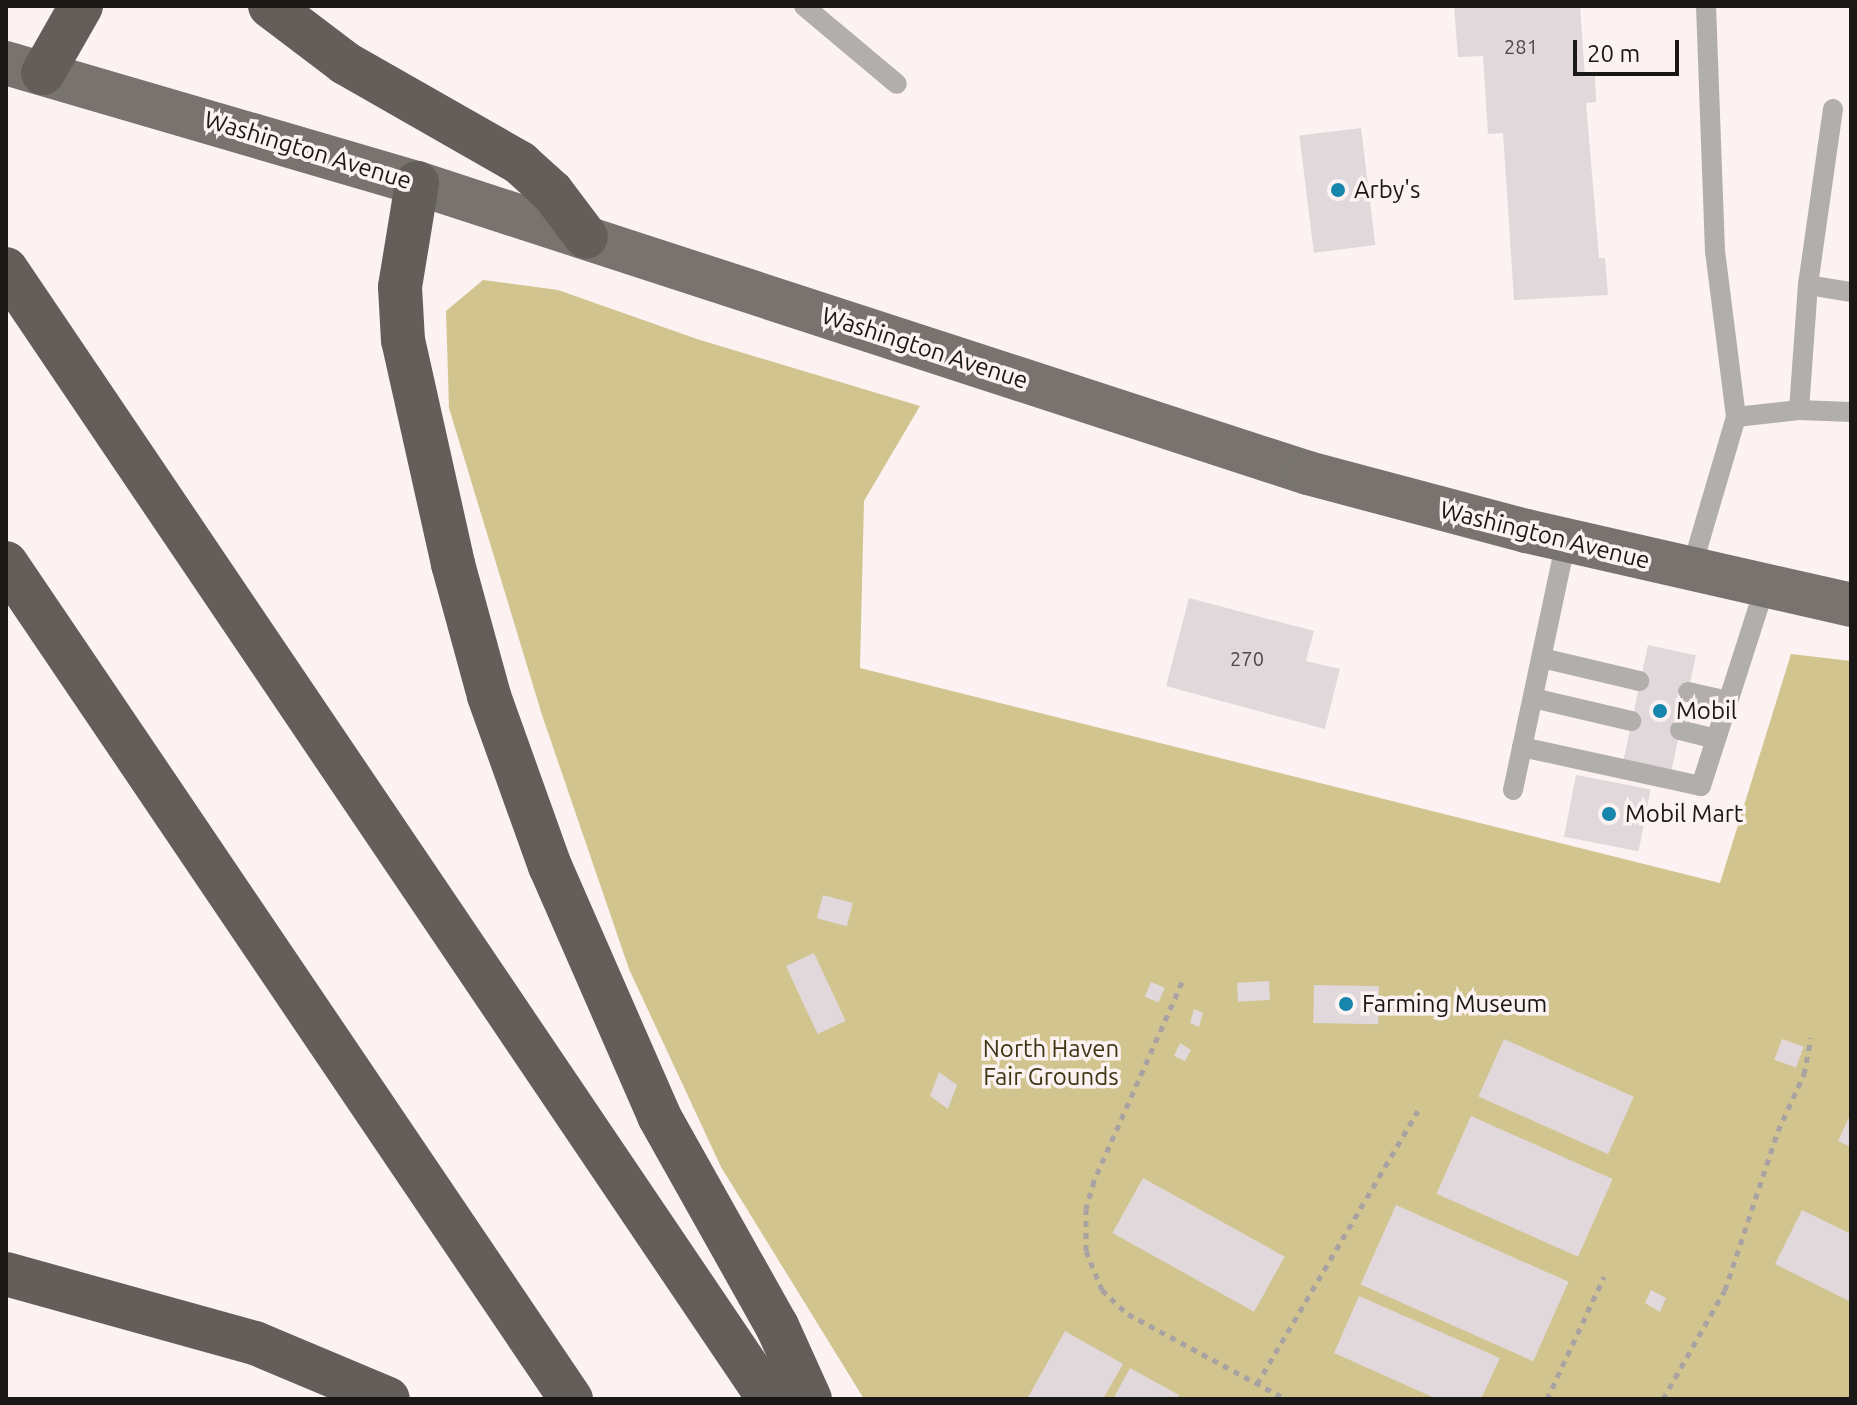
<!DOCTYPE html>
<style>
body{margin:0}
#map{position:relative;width:1857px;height:1405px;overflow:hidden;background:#fbf2f1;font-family:Ubuntu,sans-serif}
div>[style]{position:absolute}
.green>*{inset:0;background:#d2c48f}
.building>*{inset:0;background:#e0d8da;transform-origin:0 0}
.path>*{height:5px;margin-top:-2.5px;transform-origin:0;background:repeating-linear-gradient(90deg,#a9a2a2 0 6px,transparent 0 12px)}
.lane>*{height:20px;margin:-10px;padding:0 10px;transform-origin:10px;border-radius:10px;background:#b1aeac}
.primary>*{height:44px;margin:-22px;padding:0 22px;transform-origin:22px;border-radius:22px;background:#78736f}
.highway>*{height:44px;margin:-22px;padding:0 22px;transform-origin:22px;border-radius:22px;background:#645e5a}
.dots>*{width:22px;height:22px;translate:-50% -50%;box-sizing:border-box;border:4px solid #fbf2f1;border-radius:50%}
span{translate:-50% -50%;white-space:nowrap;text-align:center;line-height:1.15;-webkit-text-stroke:7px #fbf2f1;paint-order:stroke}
.number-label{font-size:20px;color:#4c4748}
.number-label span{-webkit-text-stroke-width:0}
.street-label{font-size:24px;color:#1a1717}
.poi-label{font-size:24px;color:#1a1717}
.left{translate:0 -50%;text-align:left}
.park-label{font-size:24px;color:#3e3513}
.frame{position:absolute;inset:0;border:8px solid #1a1717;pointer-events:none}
.scale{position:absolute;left:1573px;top:40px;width:106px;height:36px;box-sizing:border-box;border:4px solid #1a1717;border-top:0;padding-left:10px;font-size:24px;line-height:28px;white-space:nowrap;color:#1a1717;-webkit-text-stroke:6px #fbf2f1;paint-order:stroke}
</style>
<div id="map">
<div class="green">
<div style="clip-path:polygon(483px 280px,558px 290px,697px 339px,920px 406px,864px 501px,860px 668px,1720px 883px,1791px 654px,1851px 661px,1851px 1399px,864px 1399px,721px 1167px,629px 969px,542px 715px,449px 408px,446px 311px)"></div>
</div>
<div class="building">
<div style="clip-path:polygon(1454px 6px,1580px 6px,1585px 77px,1595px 76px,1596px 102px,1586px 103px,1599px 258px,1605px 258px,1608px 295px,1514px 300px,1503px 133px,1488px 134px,1483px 56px,1458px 57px)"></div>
<div style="left:1361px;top:128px;width:118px;height:62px;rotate:83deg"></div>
<div style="clip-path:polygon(1189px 598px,1314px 631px,1306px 661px,1340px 669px,1325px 729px,1166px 686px)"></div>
<div style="left:1648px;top:645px;width:49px;height:122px;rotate:12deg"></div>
<div style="left:1576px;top:775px;width:76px;height:63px;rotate:11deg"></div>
<div style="left:823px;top:895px;width:31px;height:24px;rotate:15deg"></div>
<div style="left:814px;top:953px;width:75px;height:31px;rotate:65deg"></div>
<div style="left:1269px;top:981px;width:19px;height:32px;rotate:87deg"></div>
<div style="left:1151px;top:982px;width:15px;height:16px;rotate:23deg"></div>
<div style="left:1314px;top:985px;width:65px;height:38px;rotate:1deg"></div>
<div style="clip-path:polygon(1194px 1009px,1203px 1013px,1199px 1027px,1190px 1023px)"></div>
<div style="left:1504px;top:1039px;width:142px;height:63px;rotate:24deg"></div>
<div style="left:1782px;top:1039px;width:23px;height:22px;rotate:20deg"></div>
<div style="clip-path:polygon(1180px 1043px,1191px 1050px,1185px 1061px,1174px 1056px)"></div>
<div style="clip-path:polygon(939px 1072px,957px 1085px,948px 1109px,930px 1096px)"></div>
<div style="clip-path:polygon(1851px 1113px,1851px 1147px,1838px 1141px)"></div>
<div style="left:1471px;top:1116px;width:155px;height:85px;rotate:24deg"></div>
<div style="left:1143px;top:1178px;width:162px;height:63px;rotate:29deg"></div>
<div style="left:1396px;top:1205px;width:189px;height:87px;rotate:24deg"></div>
<div style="clip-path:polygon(1802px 1210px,1851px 1234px,1851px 1302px,1775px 1264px)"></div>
<div style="clip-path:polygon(1651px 1290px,1666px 1298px,1660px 1312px,1645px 1303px)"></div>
<div style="clip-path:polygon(1359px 1296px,1500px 1358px,1481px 1399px,1437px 1399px,1334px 1353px)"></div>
<div style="clip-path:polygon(1065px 1331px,1123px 1364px,1103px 1399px,1027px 1399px)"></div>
<div style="clip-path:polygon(1130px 1368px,1179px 1395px,1177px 1399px,1113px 1399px)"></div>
</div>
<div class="path">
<div style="left:1182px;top:982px;width:218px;rotate:113.9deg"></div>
<div style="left:1094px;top:1181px;width:29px;rotate:106deg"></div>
<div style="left:1086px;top:1209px;width:42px;rotate:90deg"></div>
<div style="left:1086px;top:1251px;width:42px;rotate:67.7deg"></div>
<div style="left:1102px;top:1290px;width:35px;rotate:43deg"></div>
<div style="left:1128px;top:1314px;width:179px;rotate:28.3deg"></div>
<div style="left:1257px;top:1384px;width:317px;rotate:-59.5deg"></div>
<div style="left:1547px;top:1399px;width:135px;rotate:-65deg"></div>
<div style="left:1663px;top:1399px;width:125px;rotate:-60.4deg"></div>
<div style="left:1725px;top:1290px;width:168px;rotate:-71.6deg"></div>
<div style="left:1778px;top:1131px;width:63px;rotate:-65.5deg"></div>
<div style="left:1804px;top:1074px;width:37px;rotate:-79deg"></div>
</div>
<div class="lane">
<div style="left:804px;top:6px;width:121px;rotate:40deg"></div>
<div style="left:1833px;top:109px;width:178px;rotate:98.1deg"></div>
<div style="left:1808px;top:285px;width:44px;rotate:9.2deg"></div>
<div style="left:1799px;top:410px;width:52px;rotate:2.2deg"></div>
<div style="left:1736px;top:417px;width:63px;rotate:-6.3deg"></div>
<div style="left:1799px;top:410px;width:125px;rotate:-85.9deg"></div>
<div style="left:1691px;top:570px;width:159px;rotate:-73.6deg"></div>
<div style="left:1736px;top:417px;width:167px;rotate:-97.2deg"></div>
<div style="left:1715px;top:251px;width:245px;rotate:-92.1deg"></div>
<div style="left:1542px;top:658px;width:100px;rotate:13.3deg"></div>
<div style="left:1688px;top:692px;width:41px;rotate:12.7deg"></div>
<div style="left:1533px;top:698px;width:101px;rotate:13.2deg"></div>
<div style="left:1680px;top:730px;width:37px;rotate:14deg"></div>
<div style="left:1522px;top:747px;width:183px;rotate:12.3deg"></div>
<div style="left:1701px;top:786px;width:209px;rotate:-72.2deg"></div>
<div style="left:1513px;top:790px;width:255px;rotate:-78deg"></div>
</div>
<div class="primary">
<div style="left:6px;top:63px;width:428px;rotate:16.3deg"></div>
<div style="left:417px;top:183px;width:937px;rotate:18.03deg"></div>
<div style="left:1308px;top:473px;width:226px;rotate:14.9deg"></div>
<div style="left:1526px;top:531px;width:333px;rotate:12.8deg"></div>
</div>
<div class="highway">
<div style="left:270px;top:6px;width:94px;rotate:37.2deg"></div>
<div style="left:345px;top:63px;width:202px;rotate:29.7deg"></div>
<div style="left:520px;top:163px;width:43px;rotate:42.2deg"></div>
<div style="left:552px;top:192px;width:56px;rotate:52.9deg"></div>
<div style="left:43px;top:73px;width:77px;rotate:-60.4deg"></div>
<div style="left:417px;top:183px;width:105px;rotate:99.3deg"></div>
<div style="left:400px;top:287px;width:53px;rotate:86.8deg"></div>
<div style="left:403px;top:340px;width:230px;rotate:77.4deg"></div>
<div style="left:453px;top:564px;width:137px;rotate:74.7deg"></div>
<div style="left:489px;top:696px;width:181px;rotate:70.3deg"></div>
<div style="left:550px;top:866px;width:273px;rotate:66.4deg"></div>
<div style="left:659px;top:1116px;width:241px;rotate:60.7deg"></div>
<div style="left:777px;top:1326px;width:80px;rotate:65.7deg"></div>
<div style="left:6px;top:269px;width:1363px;rotate:55.97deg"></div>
<div style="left:6px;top:563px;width:1009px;rotate:55.95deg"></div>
<div style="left:6px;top:1274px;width:258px;rotate:15.5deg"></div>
<div style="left:255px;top:1343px;width:144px;rotate:22.8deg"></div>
</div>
<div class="dots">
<div style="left:1338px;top:190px;background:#1786ad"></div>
<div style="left:1660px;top:711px;background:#1786ad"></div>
<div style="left:1609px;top:814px;background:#1786ad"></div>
<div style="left:1346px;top:1004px;background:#1786ad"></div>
</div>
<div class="number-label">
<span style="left:1521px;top:46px">281</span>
<span style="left:1247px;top:658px">270</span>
</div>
<div class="street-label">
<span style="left:308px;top:150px;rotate:17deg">Washington Avenue</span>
<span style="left:925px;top:348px;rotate:18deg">Washington Avenue</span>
<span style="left:1545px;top:535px;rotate:14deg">Washington Avenue</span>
</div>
<div class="poi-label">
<span class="left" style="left:1354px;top:190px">Arby's</span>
<span class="left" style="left:1676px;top:711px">Mobil</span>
<span class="left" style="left:1625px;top:814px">Mobil Mart</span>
<span class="left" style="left:1362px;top:1004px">Farming Museum</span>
</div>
<div class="park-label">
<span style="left:1051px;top:1063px">North Haven<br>Fair Grounds</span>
</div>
<div class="frame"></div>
<div class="scale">20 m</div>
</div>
